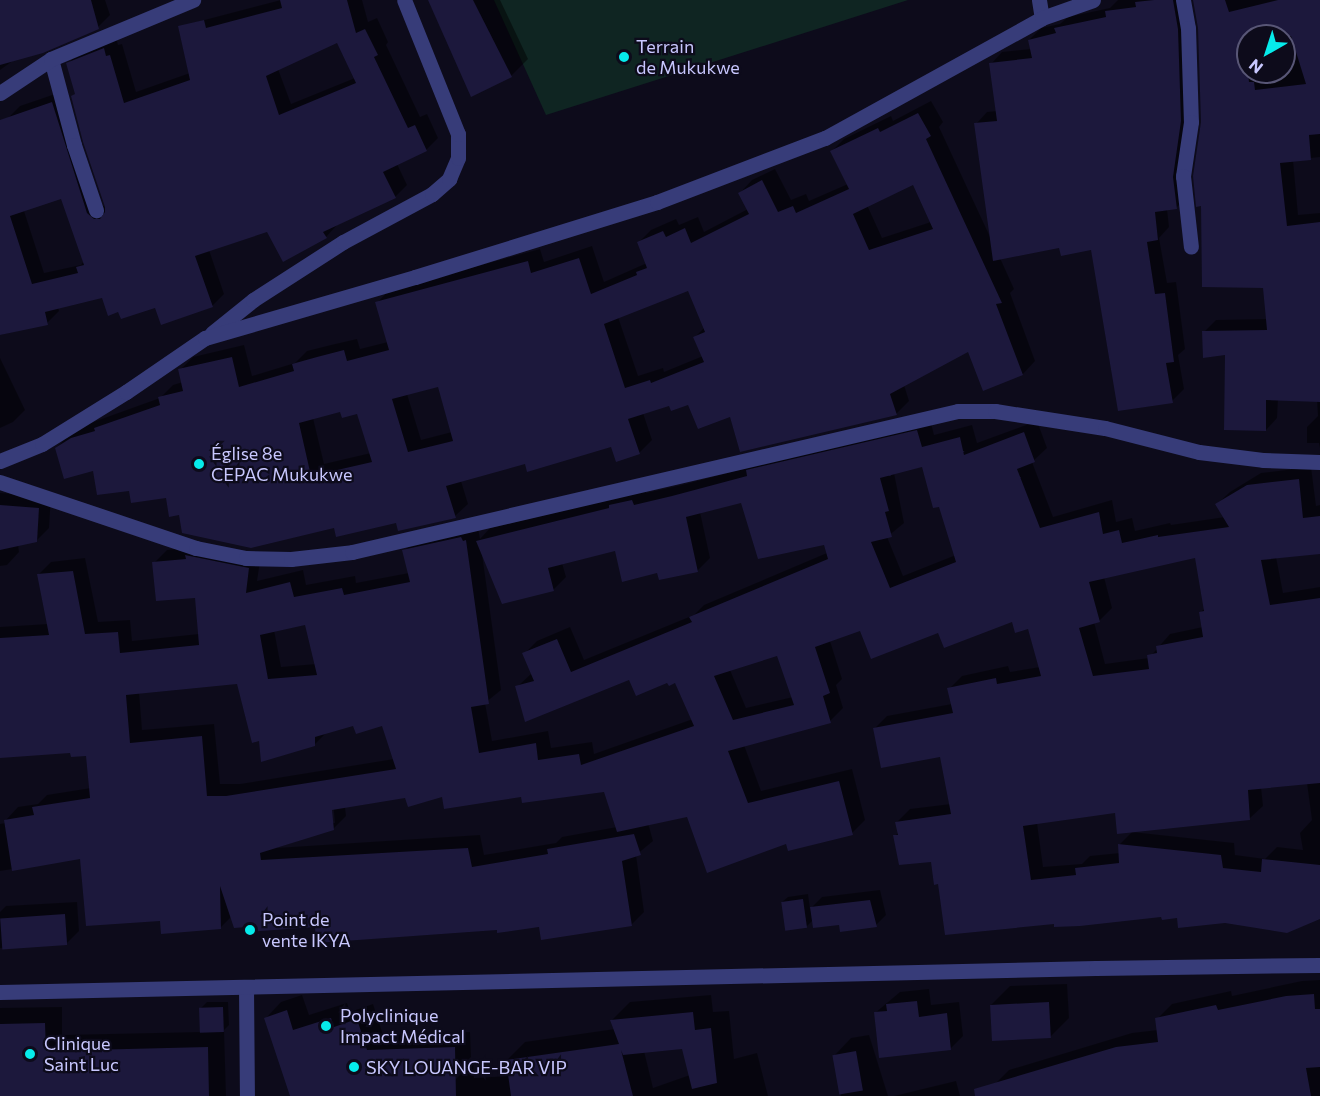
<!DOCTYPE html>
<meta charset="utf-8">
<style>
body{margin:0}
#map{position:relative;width:1320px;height:1096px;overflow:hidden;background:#0d0b1b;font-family:Commissioner,sans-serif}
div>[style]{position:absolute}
.green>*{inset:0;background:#0f2522}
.shadow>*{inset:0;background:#0007}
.building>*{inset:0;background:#1c183c;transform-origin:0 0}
.minor>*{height:15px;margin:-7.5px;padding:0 7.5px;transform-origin:7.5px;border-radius:7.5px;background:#373c79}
.tertiary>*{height:15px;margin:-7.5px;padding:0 7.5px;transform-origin:7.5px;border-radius:7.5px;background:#373c79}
.dots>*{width:16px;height:16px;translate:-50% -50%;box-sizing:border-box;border:3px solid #0d0b1b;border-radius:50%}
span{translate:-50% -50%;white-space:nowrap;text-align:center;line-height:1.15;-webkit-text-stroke:4.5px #0d0b1b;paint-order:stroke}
.poi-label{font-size:18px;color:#c8c7fe}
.left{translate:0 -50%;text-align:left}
.north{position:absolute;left:1236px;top:24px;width:60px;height:60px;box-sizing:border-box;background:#0d0b1b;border:2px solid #585676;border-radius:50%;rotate:219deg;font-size:16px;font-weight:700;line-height:24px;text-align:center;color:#c8c7fe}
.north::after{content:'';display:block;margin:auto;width:21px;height:27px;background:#06ebeb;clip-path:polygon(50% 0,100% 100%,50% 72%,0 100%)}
</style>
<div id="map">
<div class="green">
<div style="clip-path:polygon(494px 0,908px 0,546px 115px)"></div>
</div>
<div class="shadow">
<div style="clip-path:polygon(0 0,105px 0,110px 15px,98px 27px,14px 60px,0 70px)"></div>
<div style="clip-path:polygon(evenodd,281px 0,362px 0,368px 22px,377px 18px,388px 42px,386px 45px,420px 117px,427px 114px,438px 138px,426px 150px,397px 164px,407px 185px,395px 197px,337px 225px,326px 237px,268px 230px,209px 250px,224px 294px,212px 306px,156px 306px,119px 310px,103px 296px,58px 307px,59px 311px,47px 323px,0 335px,0 121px,8px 118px,20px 106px,64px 91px,98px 201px,108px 210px,73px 96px,76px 93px,68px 64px,79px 52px,116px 37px,118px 45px,122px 44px,136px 92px,190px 73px,193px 23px,281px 0,338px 41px,355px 78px,291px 104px,278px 69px,338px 41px,281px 0,62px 197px,84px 261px,81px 265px,44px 273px,24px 211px,62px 197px)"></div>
<div style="clip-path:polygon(430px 0,500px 0,528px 59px,511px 76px)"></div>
<div style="clip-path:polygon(evenodd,1118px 0,1186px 0,1188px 196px,1176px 208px,1167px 209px,1169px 227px,1159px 238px,1167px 283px,1176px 282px,1185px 349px,1178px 355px,1184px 389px,1172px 401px,1092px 248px,1061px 246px,1000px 258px,1014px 289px,1010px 293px,1035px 361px,1023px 374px,984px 389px,969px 350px,904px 385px,909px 401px,896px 414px,731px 415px,689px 403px,670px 405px,643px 413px,652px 440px,639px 453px,612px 446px,526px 462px,461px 481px,468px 504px,455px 516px,335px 526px,181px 513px,167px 497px,130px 490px,56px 448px,69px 435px,85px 425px,160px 398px,173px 385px,183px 382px,180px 370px,193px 357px,244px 345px,252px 376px,295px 363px,307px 351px,331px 345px,357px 339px,360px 349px,388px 342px,377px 303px,389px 290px,540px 249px,544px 262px,592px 246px,604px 282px,647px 263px,638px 243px,651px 230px,676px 219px,679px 225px,698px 217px,704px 232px,748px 209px,740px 193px,752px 180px,775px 169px,791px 200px,806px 194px,809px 201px,848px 184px,832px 151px,844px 139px,891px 116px,893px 121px,931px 101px,943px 122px,939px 127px,991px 239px,976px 124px,987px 112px,997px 111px,991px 64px,1002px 52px,1031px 49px,1029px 40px,1041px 28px,1060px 24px,1068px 17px,1110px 8px,1118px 0,914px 183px,931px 222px,882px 238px,867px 205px,914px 183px,1118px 0,689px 289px,705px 327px,695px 337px,703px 356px,664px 372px,663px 368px,638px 376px,618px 317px,689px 289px,1118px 0,439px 385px,452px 432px,421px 440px,407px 394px,439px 385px,1118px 0,341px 410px,358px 412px,371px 453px,324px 464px,313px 418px,341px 410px)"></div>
<div style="clip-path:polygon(evenodd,1194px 0,1320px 0,1320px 157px,1293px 160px,1298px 215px,1320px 213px,1320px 448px,1319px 443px,1307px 443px,1307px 427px,1318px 416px,1317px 400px,1278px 399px,1277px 418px,1266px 430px,1226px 353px,1204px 332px,1216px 320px,1267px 319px,1264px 286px,1202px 122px,1199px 28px,1194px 0,1248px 36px,1284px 36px,1284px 72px,1248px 72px,1248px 36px)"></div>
<div style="clip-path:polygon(0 358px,25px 410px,13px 422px,0 428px)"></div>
<div style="clip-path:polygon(evenodd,930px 419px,934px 435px,972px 425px,977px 443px,1037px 421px,1047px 448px,1032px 462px,1053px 517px,1112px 500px,1116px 522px,1132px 518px,1135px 531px,1170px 523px,1171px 525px,1225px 517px,1217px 504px,1230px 492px,1261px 473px,1311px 467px,1316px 506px,1320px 505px,1320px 552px,1276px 557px,1283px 593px,1320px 587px,1320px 917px,1163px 915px,1055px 922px,939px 883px,932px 861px,895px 836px,899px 832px,897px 822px,910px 809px,951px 804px,941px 756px,875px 728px,887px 716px,952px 704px,949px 689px,962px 676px,1008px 666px,1010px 672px,1040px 667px,1029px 628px,1013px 620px,939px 631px,861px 629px,830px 641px,842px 679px,836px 685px,843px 708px,830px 721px,744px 745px,761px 791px,852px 769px,865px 820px,852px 833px,787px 842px,688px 815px,648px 823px,653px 841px,636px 855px,644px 912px,631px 925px,498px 928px,249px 925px,231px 917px,220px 928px,161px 919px,82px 858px,0 871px,0 824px,6px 823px,6px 820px,18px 807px,38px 804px,47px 795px,91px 788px,87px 755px,72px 751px,0 756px,0 627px,48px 624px,38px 575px,51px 562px,85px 558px,98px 622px,130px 620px,132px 641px,199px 634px,196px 596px,154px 563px,167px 550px,195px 547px,261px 555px,257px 581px,303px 570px,306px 585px,355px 576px,356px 583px,409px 573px,404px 551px,417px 538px,478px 528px,480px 539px,490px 528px,620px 497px,645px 488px,646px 493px,686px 484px,930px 419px,923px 465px,940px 505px,956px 555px,903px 576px,887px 537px,904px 523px,894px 473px,923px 465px,930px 419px,742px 501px,825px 544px,827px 553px,704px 605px,694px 615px,584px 660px,570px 627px,537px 641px,524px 654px,532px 673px,517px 687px,630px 678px,676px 681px,693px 719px,594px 754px,592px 742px,551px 748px,548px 731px,492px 741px,485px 703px,501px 690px,482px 554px,553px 590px,566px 577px,562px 563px,616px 549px,658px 571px,697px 571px,710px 558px,700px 512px,742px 501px,930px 419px,1196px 556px,1205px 608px,1201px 612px,1203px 627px,1170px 634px,1149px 658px,1105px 664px,1094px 622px,1099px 621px,1112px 608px,1104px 577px,1196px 556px,930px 419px,306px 623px,316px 664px,281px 667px,274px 630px,306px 623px,930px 419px,778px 654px,793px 697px,746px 708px,730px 670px,778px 654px,930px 419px,238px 682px,260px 739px,315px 744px,327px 732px,354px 724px,383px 724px,394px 759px,240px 784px,220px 784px,214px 724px,142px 730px,139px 692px,238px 682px,930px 419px,1307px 783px,1312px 820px,1300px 833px,1303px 850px,1277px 847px,1265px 859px,1235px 855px,1234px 843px,1132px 832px,1119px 845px,1120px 853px,1090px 856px,1082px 864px,1043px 867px,1037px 823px,1116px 812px,1250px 818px,1263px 806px,1261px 787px,1307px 783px,930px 419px,605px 790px,617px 827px,562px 837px,556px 843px,484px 855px,480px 835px,276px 848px,333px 829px,346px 816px,345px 807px,407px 797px,605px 790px,930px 419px,330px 803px,333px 803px,335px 823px,332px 823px,330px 803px)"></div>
<div style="clip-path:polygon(0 493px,51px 496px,49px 528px,36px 541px,18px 545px,19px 552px,7px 565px,0 566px)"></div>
<div style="clip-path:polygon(880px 890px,886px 915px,876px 925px,813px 920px,806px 927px,782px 902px,788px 897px,808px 894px,810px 909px,822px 897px)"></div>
<div style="clip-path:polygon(77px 902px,79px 931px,66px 944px,0 948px,0 912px,6px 906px)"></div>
<div style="clip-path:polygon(1320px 980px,1320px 1096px,997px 1096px,994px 1085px,1009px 1070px,1132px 1033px,1158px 1030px,1157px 1019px,1172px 1004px,1231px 991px,1232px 996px,1302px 981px)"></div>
<div style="clip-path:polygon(1067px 984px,1069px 1018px,1050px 1037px,991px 1005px,1010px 986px)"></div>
<div style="clip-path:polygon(929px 989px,931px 1005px,959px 1002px,963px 1036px,951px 1048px,875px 1013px,900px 992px)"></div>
<div style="clip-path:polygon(302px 995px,309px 1015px,347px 1003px,350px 1012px,373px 1004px,383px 1035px,470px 1032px,471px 1057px,454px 1073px,420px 1096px,294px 1096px,266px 1018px,281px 1002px)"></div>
<div style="clip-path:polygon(evenodd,711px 995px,713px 1012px,729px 1011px,734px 1059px,757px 1053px,768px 1096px,440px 1096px,473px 1061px,474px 1078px,510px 1076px,507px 1060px,525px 1042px,615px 1029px,612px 1020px,630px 1002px,711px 995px,683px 1047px,690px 1075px,653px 1088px,644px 1051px,683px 1047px)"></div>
<div style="clip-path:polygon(207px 1002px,228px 1002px,229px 1025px,224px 1030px,226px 1096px,0 1096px,0 1008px,62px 1007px,62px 1035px,202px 1032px,201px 1008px)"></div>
<div style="clip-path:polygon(869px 1035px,888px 1096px,841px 1096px,834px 1056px,851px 1038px)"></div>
<div style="clip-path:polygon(956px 1081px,960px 1096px,894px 1096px)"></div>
</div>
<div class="building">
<div style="clip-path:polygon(0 0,91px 0,99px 29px,43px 53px,0 65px)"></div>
<div style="clip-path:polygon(evenodd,280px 0,347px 0,356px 33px,365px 29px,378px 55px,374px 57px,408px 128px,415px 125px,427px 151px,383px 172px,396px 198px,323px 232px,327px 238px,283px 262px,267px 232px,195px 256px,213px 307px,161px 325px,155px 308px,121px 319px,118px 312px,108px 316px,102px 298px,45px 312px,48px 325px,0 335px,0 120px,52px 102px,87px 213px,94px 219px,100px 219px,105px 212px,105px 207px,83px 142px,71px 96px,75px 94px,66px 63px,104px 48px,106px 56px,110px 55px,124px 103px,190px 80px,178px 26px,204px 20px,206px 28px,282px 8px,280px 0,337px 43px,356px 83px,279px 115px,266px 76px,337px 43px,280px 0,61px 199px,84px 265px,76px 267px,78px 273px,32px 284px,10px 216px,61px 199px)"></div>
<div style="clip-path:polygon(428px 0,473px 0,512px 77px,471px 97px)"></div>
<div style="clip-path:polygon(1154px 0,1173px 0,1178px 29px,1181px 121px,1173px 177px,1177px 209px,1155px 212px,1158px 240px,1147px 242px,1155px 294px,1165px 293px,1174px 362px,1166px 363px,1173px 403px,1118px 411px,1091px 250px,1061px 256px,1059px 248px,993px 261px,974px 123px,997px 121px,989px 63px,1032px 58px,1028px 40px,1056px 33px,1054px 28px,1106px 17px,1105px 11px,1136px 7px,1135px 2px)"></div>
<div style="clip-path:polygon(evenodd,1193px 0,1225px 0,1229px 12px,1278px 0,1320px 0,1320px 134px,1309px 135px,1311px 160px,1280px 163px,1287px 226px,1320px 222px,1320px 402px,1266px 400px,1266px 431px,1224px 430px,1225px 355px,1203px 358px,1202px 331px,1267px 330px,1263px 288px,1202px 287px,1201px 206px,1196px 207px,1193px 176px,1201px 122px,1198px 28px,1193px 0,1244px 36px,1291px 36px,1306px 84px,1255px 90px,1254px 82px,1249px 82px,1244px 36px)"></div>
<div style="clip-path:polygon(evenodd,918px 113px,931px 136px,926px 139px,1002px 303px,996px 304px,1023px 375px,983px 391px,968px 352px,890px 394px,897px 415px,740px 452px,730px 417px,698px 429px,688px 405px,671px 411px,669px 406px,628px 419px,640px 454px,616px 462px,611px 447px,527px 472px,525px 464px,446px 486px,456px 518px,398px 531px,396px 523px,336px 537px,334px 528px,251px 548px,182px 533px,179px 515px,169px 517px,166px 498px,131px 503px,129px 491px,97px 495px,93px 471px,64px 479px,55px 448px,71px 438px,95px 431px,94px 428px,160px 405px,158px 397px,183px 391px,178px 369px,232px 357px,239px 387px,294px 371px,292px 364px,317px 357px,344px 350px,347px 361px,389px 350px,375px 302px,528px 261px,531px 273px,579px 258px,591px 294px,637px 275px,636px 272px,647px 268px,637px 242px,663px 231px,666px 237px,685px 228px,691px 243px,749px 214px,738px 193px,762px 180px,778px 212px,793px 206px,796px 213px,849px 189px,830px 151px,878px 128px,880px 132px,918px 113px,913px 185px,933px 229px,869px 250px,853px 214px,913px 185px,918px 113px,688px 291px,705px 332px,693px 337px,704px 362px,651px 383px,650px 380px,625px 388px,604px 324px,688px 291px,918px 113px,438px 387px,453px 441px,408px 452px,392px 399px,438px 387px,918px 113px,340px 412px,342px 418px,357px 414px,372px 462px,311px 476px,299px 423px,340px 412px)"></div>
<div style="clip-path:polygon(evenodd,917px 430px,922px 447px,960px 437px,964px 455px,1024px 432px,1035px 462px,1017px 469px,1040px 528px,1099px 512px,1103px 534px,1119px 530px,1122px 543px,1158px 535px,1158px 537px,1229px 527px,1215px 504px,1247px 485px,1299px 479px,1303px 518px,1320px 516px,1320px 554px,1261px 560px,1270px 605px,1320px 598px,1320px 783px,1248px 790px,1250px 820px,1117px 834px,1115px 813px,1023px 826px,1031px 880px,1076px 875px,1075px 868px,1119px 863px,1118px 844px,1221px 855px,1223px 868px,1261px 872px,1262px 859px,1320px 865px,1320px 919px,1287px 933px,1225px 923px,1178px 928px,1177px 918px,1162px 920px,1161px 917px,1080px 926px,1054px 927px,1054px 924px,945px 935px,938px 884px,934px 885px,931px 862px,899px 865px,893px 835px,898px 835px,895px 822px,951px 814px,940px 757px,881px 768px,873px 728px,953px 713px,947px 688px,996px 678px,997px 684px,1041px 676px,1028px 629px,1015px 633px,1012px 622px,944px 648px,938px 633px,871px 659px,860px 631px,815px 647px,830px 693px,823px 696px,831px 723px,728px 751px,748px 803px,839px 781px,853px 835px,788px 851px,786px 844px,707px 873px,687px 817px,617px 832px,604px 792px,522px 803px,521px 797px,444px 809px,442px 797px,408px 807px,405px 798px,332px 810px,334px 830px,260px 853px,261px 860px,468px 848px,472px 867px,548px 854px,547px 849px,634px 834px,641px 855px,622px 861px,632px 926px,541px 940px,539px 927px,497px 933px,497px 930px,316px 943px,315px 927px,248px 932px,247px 927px,234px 928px,220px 886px,221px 929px,161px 934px,160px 921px,86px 926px,80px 859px,12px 871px,4px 820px,34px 815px,32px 807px,90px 798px,86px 756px,71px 757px,70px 753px,0 758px,0 638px,49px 635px,37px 574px,73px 571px,85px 634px,118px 632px,120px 653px,199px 645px,195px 598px,156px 601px,152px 562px,186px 559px,185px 555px,249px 568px,246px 593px,290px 582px,294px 597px,342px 588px,344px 595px,410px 582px,402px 550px,461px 537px,463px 541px,466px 540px,489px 704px,471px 707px,479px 753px,536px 743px,538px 760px,579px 754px,581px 765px,694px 726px,675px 683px,669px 686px,667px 683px,636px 696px,629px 680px,525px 722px,515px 686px,534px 681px,522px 653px,557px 639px,571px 672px,692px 622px,689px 617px,828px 559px,824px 545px,758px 559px,741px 503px,686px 517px,698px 572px,659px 580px,657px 573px,622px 582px,615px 551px,548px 568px,554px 591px,502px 604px,476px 541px,609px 508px,609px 505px,632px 500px,634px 505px,672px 496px,747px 476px,746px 470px,917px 430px,922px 467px,933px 508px,939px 507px,956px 562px,890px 588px,871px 542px,892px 537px,885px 512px,889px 511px,880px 478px,922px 467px,917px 430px,1195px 558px,1204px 611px,1199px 612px,1203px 637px,1156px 646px,1157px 653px,1147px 655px,1149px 669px,1093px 676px,1079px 628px,1100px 622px,1089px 582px,1195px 558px,917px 430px,305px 625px,317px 675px,268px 679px,260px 635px,305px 625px,917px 430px,777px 656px,794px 705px,733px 720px,714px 676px,777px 656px,917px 430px,237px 684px,252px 743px,259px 741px,261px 762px,315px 746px,315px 737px,353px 726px,356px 734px,382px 726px,396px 769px,226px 796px,207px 796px,202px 736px,130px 743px,126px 695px,237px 684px)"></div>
<div style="clip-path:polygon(0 505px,39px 508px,37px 542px,0 550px)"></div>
<div style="left:803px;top:899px;width:29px;height:22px;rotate:82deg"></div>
<div style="clip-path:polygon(870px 900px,877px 927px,840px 932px,839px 925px,813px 928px,810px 907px)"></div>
<div style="left:65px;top:914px;width:31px;height:65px;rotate:86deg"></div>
<div style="clip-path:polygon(1314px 994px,1315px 1009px,1320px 1009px,1320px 1067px,1306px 1068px,1311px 1096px,975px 1096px,974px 1089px,1116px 1047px,1158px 1042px,1155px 1018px,1216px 1005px,1218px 1010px,1286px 996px)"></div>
<div style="clip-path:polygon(917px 1001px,919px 1017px,947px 1013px,951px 1050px,879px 1058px,874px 1012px,887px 1011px,886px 1004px)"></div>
<div style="left:1049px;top:1002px;width:36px;height:59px;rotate:87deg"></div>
<div style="left:223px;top:1007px;width:25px;height:24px;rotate:88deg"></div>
<div style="clip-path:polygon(287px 1010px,293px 1030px,331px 1018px,334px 1027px,357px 1019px,367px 1050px,455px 1047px,456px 1096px,290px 1096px,264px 1018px)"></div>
<div style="clip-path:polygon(693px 1012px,695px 1030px,711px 1028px,717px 1083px,692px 1089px,682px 1049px,623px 1055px,621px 1050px,633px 1096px,511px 1096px,506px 1060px,619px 1044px,610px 1020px)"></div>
<div style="clip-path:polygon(45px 1023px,46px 1051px,208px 1047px,209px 1096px,0 1096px,0 1024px)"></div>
<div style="left:856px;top:1051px;width:40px;height:24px;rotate:80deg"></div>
</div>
<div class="minor">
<div style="left:1039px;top:0;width:18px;rotate:81deg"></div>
<div style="left:1183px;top:0;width:28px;rotate:80deg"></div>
<div style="left:1188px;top:28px;width:94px;rotate:88.2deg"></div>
<div style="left:1191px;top:122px;width:55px;rotate:98.4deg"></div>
<div style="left:1183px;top:176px;width:71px;rotate:83.6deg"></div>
<div style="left:51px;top:59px;width:89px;rotate:75deg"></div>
<div style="left:74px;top:145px;width:69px;rotate:71.3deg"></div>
<div style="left:0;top:93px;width:61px;rotate:-33.7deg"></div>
<div style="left:51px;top:59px;width:154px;rotate:-22.6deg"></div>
<div style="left:212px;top:333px;width:53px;rotate:-38.8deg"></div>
<div style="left:253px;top:300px;width:107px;rotate:-32.8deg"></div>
<div style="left:343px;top:242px;width:101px;rotate:-28.3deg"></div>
<div style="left:432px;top:194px;width:23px;rotate:-41deg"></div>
<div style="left:449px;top:179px;width:23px;rotate:-67deg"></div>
<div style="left:458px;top:158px;width:24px;rotate:-90deg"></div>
<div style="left:458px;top:134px;width:144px;rotate:-111.9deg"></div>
<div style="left:0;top:461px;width:45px;rotate:-22deg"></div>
<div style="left:42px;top:444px;width:99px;rotate:-31.8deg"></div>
<div style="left:126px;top:392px;width:96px;rotate:-34.4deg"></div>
<div style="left:205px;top:338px;width:219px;rotate:-16.2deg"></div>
<div style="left:415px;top:277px;width:253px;rotate:-17.2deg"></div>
<div style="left:657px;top:202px;width:180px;rotate:-20.9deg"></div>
<div style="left:825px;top:138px;width:248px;rotate:-28.9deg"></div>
<div style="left:1042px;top:18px;width:54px;rotate:-19.4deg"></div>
<div style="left:0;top:482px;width:207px;rotate:18.6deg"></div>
<div style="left:196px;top:548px;width:51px;rotate:11.3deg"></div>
<div style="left:246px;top:558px;width:45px;rotate:1.3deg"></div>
<div style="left:291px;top:559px;width:61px;rotate:-6.5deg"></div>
<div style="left:352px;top:552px;width:622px;rotate:-13.1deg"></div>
<div style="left:958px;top:411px;width:37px"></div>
<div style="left:995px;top:411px;width:111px;rotate:8.8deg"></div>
<div style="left:1105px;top:428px;width:97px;rotate:14.3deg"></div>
<div style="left:1199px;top:452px;width:64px;rotate:7.1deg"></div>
<div style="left:1263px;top:460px;width:57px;rotate:2deg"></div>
<div style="left:246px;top:987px;width:109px;rotate:89.5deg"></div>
</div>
<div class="tertiary">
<div style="left:0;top:992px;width:1096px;rotate:-1.25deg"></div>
<div style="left:1096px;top:968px;width:224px;rotate:-0.8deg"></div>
</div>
<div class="dots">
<div style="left:624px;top:57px;background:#06ebeb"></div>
<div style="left:199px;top:464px;background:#06ebeb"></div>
<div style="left:250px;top:930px;background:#06ebeb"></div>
<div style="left:326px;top:1026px;background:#06ebeb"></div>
<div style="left:30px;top:1054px;background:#06ebeb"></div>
<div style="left:354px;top:1067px;background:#06ebeb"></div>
</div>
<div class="poi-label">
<span class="left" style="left:636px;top:57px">Terrain<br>de Mukukwe</span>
<span class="left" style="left:211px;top:464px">Église 8e<br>CEPAC Mukukwe</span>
<span class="left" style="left:262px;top:930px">Point de<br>vente IKYA</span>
<span class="left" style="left:340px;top:1026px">Polyclinique<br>Impact Médical</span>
<span class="left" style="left:44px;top:1054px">Clinique<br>Saint Luc</span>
<span class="left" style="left:366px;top:1067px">SKY LOUANGE-BAR VIP</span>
</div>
<div class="north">N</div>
</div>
